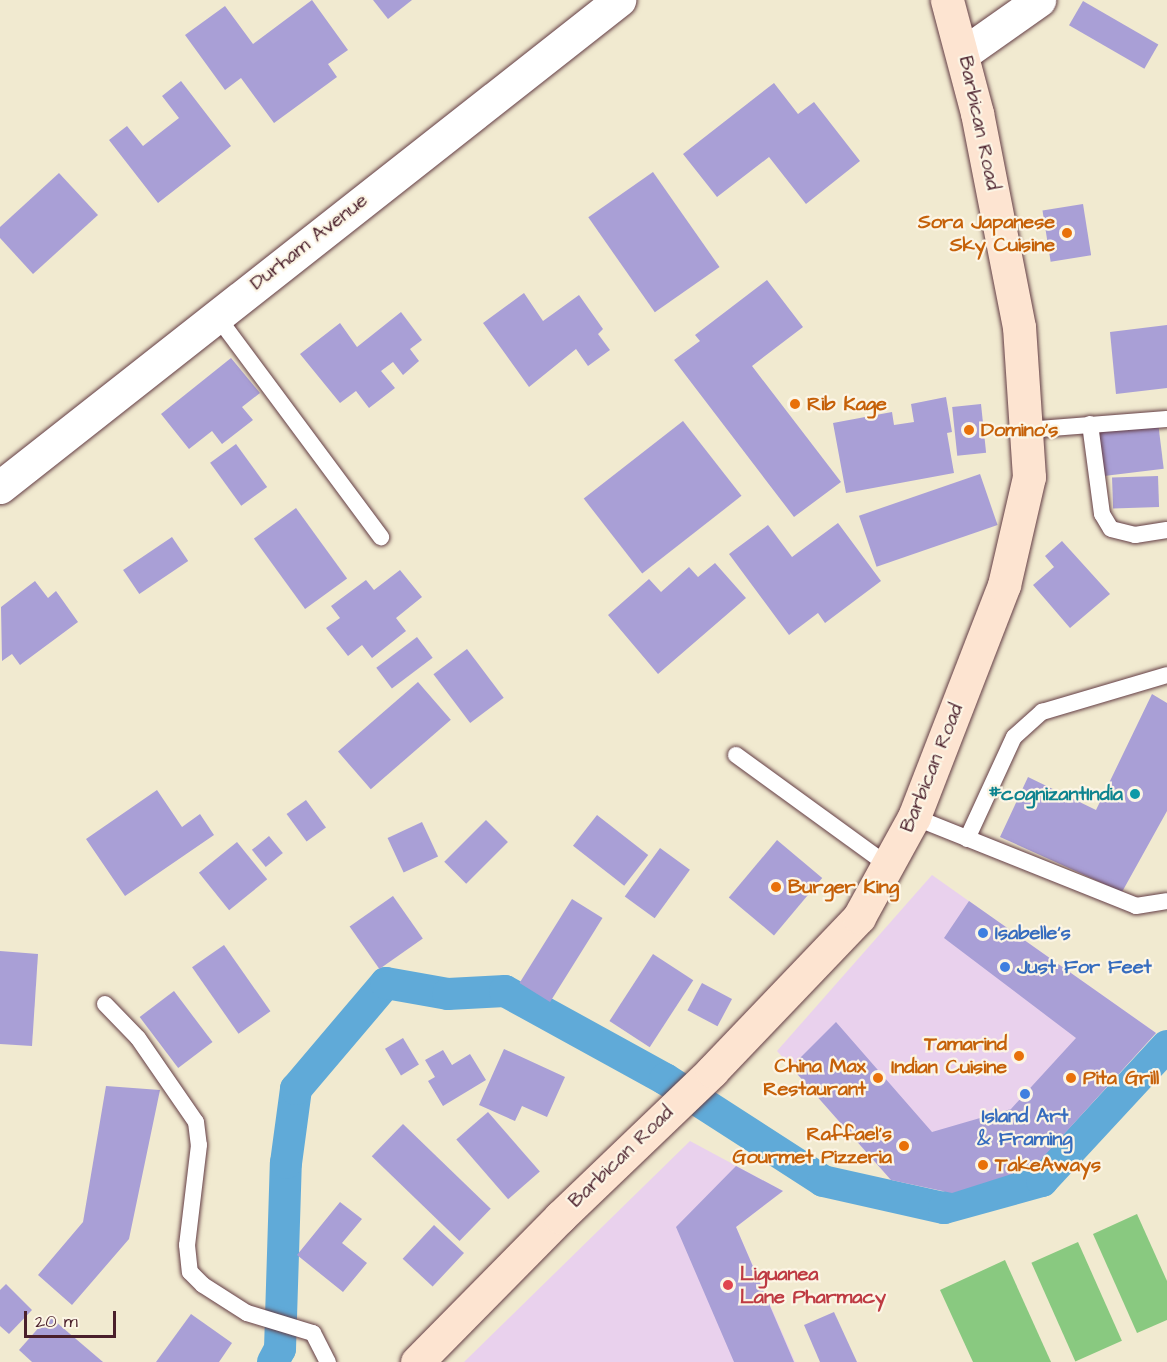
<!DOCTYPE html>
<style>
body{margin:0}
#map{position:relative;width:1167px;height:1362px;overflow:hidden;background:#f1ead0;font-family:"Architects Daughter",sans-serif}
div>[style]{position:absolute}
.built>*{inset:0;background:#e9d1ed}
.green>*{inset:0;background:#89c980;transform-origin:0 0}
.canal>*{height:32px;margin:-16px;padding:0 16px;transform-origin:16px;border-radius:16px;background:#60aad8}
.building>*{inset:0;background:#a99fd6;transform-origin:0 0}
.roads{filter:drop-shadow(0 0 2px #633d44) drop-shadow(0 0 2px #633d44)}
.lane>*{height:16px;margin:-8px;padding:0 8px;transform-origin:8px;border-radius:8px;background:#fff}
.street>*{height:33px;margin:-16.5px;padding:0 16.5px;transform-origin:16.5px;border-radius:16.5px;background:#fff}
.secondary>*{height:33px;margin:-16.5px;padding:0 16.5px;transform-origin:16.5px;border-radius:16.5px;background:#fde4d1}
.dots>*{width:16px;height:16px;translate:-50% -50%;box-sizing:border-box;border:3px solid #fcf5e5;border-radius:50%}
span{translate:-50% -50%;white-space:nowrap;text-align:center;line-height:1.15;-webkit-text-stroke:4.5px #fcf5e5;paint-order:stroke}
.street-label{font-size:20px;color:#4a1f2b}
.food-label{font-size:20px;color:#c56008;font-weight:700}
.right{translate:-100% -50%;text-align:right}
.left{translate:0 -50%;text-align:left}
.culture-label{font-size:20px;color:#0d838f;font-weight:700}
.shop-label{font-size:20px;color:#366cbe;font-weight:700}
.health-label{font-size:20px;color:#be3a42;font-weight:700}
.scale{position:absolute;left:24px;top:1311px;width:92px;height:27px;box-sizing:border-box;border:3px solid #4a1f2b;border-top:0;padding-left:8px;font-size:18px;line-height:21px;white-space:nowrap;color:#4a1f2b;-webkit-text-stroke:4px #fcf5e5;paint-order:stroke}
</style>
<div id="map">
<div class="built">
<div style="clip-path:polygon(932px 875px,1156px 1033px,1034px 1167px,952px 1193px,891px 1180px,777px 1051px)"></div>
<div style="clip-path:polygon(690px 1141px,783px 1191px,736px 1227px,795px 1362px,464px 1362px)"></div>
</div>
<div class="green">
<div style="clip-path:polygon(1137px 1214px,1167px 1281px,1167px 1320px,1137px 1333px,1093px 1234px)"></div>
<div style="left:1078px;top:1242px;width:108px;height:51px;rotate:66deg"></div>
<div style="clip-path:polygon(1005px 1260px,1051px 1362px,973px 1362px,940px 1290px)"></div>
</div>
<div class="canal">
<div style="left:273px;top:1362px;width:15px;rotate:-62deg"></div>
<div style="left:280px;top:1349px;width:186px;rotate:-88.2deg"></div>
<div style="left:286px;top:1163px;width:75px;rotate:-82.3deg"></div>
<div style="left:296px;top:1089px;width:139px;rotate:-49.7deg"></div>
<div style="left:386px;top:983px;width:63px;rotate:10.1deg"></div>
<div style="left:448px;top:994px;width:57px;rotate:-3deg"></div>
<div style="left:505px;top:991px;width:183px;rotate:28.8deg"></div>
<div style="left:665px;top:1079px;width:188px;rotate:32.8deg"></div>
<div style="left:823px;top:1181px;width:124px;rotate:12.6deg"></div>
<div style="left:944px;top:1208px;width:102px;rotate:-15.4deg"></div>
<div style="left:1042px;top:1181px;width:184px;rotate:-47.2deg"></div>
</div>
<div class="building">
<div style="clip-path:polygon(312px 0,348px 50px,328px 64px,337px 77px,274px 123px,241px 78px,225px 90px,185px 35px,225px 6px,253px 44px)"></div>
<div style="clip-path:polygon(373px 0,412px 0,388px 19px)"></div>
<div style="left:1083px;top:1px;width:87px;height:28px;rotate:30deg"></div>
<div style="clip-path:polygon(181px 81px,231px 146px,158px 203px,109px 140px,127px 126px,143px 146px,179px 118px,162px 96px)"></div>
<div style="clip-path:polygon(774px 83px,798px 114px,814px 102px,860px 161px,806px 204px,769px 157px,717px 197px,683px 154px)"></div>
<div style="left:653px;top:172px;width:116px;height:79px;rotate:55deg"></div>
<div style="clip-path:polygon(59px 173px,98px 215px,33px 274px,0 238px,0 227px)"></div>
<div style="left:1083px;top:204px;width:52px;height:41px;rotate:81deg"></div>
<div style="clip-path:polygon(767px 280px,803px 327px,752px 366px,841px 482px,794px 517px,674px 360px,700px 341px,695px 335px)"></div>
<div style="clip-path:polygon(524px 293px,543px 321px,579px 295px,603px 329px,598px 334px,610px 350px,588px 366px,576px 349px,529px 387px,483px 323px)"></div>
<div style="clip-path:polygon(401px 312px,422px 340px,410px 349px,419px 361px,403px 375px,393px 362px,381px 371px,395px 388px,369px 408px,356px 391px,340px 403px,300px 354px,340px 323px,357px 347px)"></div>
<div style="clip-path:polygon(1167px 325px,1167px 388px,1116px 394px,1110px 332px)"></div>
<div style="clip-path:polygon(231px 358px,260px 393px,242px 407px,253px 420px,222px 444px,212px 431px,189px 449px,161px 414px)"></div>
<div style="clip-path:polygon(946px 397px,952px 432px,947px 433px,954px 473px,846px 493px,833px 423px,892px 412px,894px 425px,914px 422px,911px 404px)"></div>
<div style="left:981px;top:404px;width:49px;height:29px;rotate:84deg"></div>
<div style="left:683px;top:421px;width:95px;height:126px;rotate:52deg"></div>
<div style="left:1158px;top:422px;width:47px;height:60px;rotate:83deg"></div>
<div style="left:236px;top:444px;width:53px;height:32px;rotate:54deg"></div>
<div style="left:980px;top:474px;width:54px;height:128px;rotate:71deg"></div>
<div style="left:1158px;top:476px;width:31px;height:46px;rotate:88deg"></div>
<div style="left:296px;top:508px;width:87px;height:52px;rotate:54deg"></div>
<div style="clip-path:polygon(838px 523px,881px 581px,825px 623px,818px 613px,789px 635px,729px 554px,768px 525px,792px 557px)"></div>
<div style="left:172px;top:537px;width:29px;height:59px;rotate:56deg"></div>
<div style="clip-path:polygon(1062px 541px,1110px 594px,1070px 628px,1033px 585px,1054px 567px,1045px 556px)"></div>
<div style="clip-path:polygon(715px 563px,746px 598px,658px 674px,608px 615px,649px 579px,661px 592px,689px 567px,698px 577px)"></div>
<div style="clip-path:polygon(400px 570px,422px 597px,396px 618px,406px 631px,372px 658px,362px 645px,348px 656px,326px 628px,340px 618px,331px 606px,366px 580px,374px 590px)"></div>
<div style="clip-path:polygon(35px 581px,48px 598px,56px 591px,78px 622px,20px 665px,12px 654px,2px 661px,1px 607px)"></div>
<div style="left:417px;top:637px;width:26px;height:51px;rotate:53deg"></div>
<div style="left:467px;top:649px;width:61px;height:42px;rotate:53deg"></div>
<div style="left:418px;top:682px;width:50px;height:106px;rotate:49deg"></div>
<div style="clip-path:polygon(1152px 694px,1167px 703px,1167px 811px,1122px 892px,1000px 837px,1028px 777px,1096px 810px)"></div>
<div style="clip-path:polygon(157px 790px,182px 827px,200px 814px,214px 835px,125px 896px,86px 839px)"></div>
<div style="left:306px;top:800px;width:34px;height:24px;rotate:54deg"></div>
<div style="left:597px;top:815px;width:65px;height:39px;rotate:38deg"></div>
<div style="left:486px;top:820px;width:31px;height:59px;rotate:45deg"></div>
<div style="left:422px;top:822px;width:38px;height:38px;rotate:65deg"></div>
<div style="left:269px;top:836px;width:22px;height:22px;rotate:51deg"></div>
<div style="left:777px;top:840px;width:59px;height:75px;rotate:40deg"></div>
<div style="left:237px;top:842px;width:48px;height:49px;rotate:51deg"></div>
<div style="left:660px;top:848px;width:37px;height:60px;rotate:36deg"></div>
<div style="left:393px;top:896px;width:52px;height:53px;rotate:55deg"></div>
<div style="left:572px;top:899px;width:36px;height:99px;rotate:32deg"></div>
<div style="clip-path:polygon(969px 901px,1156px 1033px,1034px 1167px,952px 1193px,891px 1180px,791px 1067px,836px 1022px,932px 1132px,1011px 1109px,1076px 1038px,944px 938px)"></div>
<div style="left:224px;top:945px;width:81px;height:39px;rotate:55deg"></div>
<div style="clip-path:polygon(0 951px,38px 954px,32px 1046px,0 1044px)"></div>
<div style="left:653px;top:954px;width:48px;height:80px;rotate:33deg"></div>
<div style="left:702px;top:983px;width:34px;height:31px;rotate:28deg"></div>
<div style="left:174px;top:991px;width:64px;height:43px;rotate:53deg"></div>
<div style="left:403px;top:1038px;width:31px;height:21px;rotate:59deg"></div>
<div style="clip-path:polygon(504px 1049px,565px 1077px,547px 1117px,522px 1106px,515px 1121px,479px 1105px)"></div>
<div style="clip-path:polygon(443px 1050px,452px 1065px,470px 1054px,486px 1080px,443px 1106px,428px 1081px,435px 1077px,425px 1060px)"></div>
<div style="clip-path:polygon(106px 1086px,160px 1090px,129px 1239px,72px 1305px,38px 1275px,83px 1222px)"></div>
<div style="left:488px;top:1112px;width:79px;height:42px;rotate:49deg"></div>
<div style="left:403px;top:1124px;width:122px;height:45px;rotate:44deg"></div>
<div style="clip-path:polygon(736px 1166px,783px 1191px,736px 1227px,794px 1362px,734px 1362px,676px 1227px)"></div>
<div style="clip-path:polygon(340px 1202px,362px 1219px,342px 1243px,367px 1263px,343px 1292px,297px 1255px)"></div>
<div style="left:434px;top:1225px;width:41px;height:46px;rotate:43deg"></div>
<div style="clip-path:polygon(6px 1284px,32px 1310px,9px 1334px,0 1326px,0 1290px)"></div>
<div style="clip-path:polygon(834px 1312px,857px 1362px,820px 1362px,804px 1325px)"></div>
<div style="clip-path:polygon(191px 1314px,232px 1343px,219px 1362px,156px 1362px)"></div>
<div style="clip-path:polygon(49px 1316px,103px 1362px,32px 1362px,19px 1350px)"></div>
</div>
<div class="roads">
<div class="lane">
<div style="left:216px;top:315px;width:277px;rotate:53.4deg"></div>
<div style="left:1090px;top:424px;width:91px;rotate:82.4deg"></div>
<div style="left:1102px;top:514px;width:17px;rotate:59deg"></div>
<div style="left:1111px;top:529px;width:25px;rotate:14deg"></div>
<div style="left:1135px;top:535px;width:32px;rotate:-9deg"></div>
<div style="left:1026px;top:430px;width:141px;rotate:-4.5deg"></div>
<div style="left:736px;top:755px;width:189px;rotate:36deg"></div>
<div style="left:914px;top:817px;width:239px;rotate:21.8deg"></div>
<div style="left:1136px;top:906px;width:31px;rotate:-9deg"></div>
<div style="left:967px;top:839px;width:112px;rotate:-65.3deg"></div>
<div style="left:1014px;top:737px;width:38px;rotate:-42deg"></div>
<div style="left:1042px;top:712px;width:130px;rotate:-16.5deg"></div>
<div style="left:105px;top:1004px;width:47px;rotate:45.9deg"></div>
<div style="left:138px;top:1038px;width:102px;rotate:55.4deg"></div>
<div style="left:196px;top:1122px;width:23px;rotate:83deg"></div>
<div style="left:199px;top:1145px;width:101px;rotate:96.8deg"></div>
<div style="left:187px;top:1245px;width:27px;rotate:84deg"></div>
<div style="left:190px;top:1272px;width:18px;rotate:45deg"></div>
<div style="left:203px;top:1285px;width:52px;rotate:32.5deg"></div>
<div style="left:247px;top:1313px;width:69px;rotate:16.9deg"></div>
<div style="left:313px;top:1333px;width:33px;rotate:63deg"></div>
</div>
<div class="street">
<div style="left:964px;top:53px;width:92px;rotate:-35.2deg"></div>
<div style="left:0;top:487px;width:788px;rotate:-38.19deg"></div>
</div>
<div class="secondary">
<div style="left:417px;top:1362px;width:204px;rotate:-45.4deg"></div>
<div style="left:560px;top:1217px;width:211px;rotate:-43.8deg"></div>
<div style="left:712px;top:1071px;width:213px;rotate:-46.3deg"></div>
<div style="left:859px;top:917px;width:114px;rotate:-61.2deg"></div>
<div style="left:914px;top:817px;width:249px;rotate:-68.8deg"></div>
<div style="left:1004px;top:585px;width:111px;rotate:-77deg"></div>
<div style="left:1029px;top:477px;width:150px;rotate:-93.8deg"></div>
<div style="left:1019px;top:327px;width:218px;rotate:-101.1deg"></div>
<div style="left:977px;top:113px;width:117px;rotate:-104.9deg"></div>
</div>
</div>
<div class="dots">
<div style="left:1067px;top:233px;background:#e8710a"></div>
<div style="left:795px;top:404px;background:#e8710a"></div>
<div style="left:969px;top:430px;background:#e8710a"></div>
<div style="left:1135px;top:794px;background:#0f9aa8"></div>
<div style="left:776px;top:887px;background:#e8710a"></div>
<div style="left:983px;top:933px;background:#3f7fe0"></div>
<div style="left:1005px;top:967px;background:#3f7fe0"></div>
<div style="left:1019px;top:1056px;background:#e8710a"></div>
<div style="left:878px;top:1078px;background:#e8710a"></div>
<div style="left:1071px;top:1078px;background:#e8710a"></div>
<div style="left:1025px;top:1094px;background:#3f7fe0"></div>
<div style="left:904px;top:1146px;background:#e8710a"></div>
<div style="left:983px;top:1165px;background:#e8710a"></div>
<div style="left:728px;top:1285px;background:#e0444e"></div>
</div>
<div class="street-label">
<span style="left:979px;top:123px;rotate:78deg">Barbican Road</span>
<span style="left:309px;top:242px;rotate:-38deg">Durham Avenue</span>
<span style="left:932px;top:768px;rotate:-68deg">Barbican Road</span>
<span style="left:621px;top:1157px;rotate:-44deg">Barbican Road</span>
</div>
<div class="food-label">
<span class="right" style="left:1055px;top:234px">Sora Japanese<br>Sky Cuisine</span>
<span class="left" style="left:807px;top:404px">Rib Kage</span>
<span class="left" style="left:981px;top:430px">Domino's</span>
<span class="left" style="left:788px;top:887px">Burger King</span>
<span class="right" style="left:1007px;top:1056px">Tamarind<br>Indian Cuisine</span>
<span class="right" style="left:866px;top:1078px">China Max<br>Restaurant</span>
<span class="left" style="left:1083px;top:1078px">Pita Grill</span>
<span class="right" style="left:892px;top:1146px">Raffael's<br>Gourmet Pizzeria</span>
<span class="left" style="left:995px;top:1165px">TakeAways</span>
</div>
<div class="culture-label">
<span class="right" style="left:1123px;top:794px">#cognizantIndia</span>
</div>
<div class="shop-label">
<span class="left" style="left:995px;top:933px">Isabelle's</span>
<span class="left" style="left:1017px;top:967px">Just For Feet</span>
<span style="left:1025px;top:1128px">Island Art<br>&amp; Framing</span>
</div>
<div class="health-label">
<span class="left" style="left:740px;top:1286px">Liguanea<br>Lane Pharmacy</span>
</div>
<div class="scale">20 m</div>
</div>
